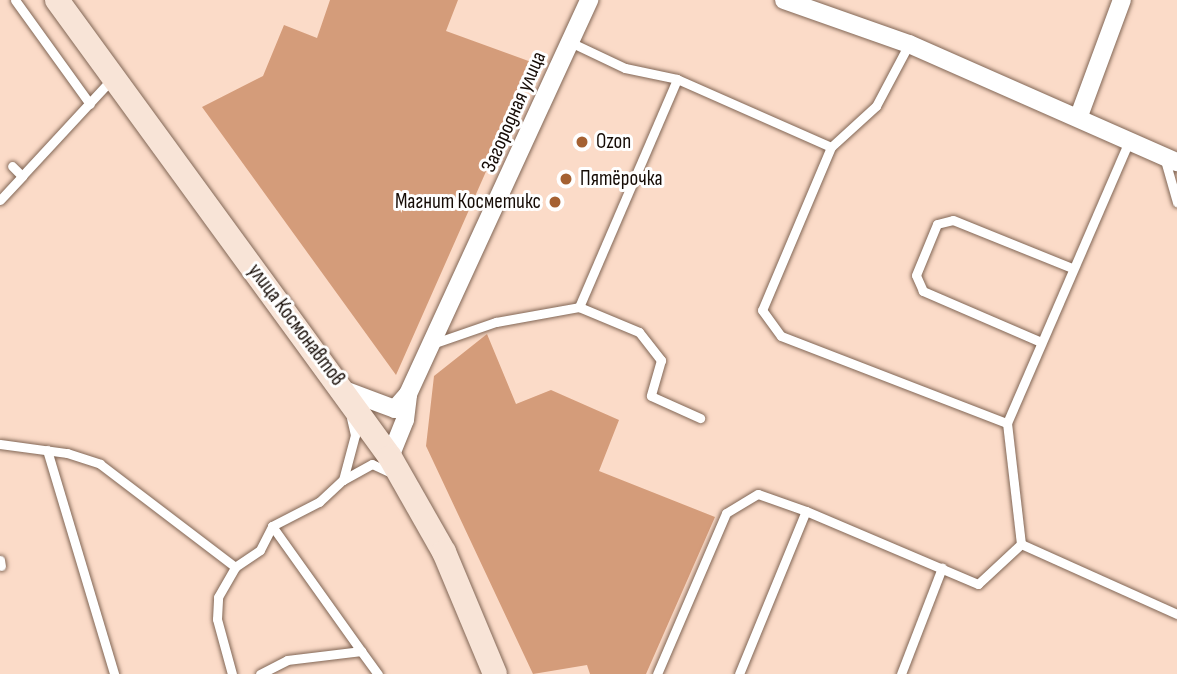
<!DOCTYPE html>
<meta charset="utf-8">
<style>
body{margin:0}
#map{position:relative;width:1177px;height:674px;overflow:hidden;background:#fbdbc8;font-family:"Sofia Sans Condensed",sans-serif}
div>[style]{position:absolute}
.forest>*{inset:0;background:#d49c7a}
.roads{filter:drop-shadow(0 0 2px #816655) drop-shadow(0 0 2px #816655)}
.lane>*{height:9px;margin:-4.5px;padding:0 4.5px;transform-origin:4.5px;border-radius:4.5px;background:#fff}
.street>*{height:18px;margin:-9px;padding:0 9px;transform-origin:9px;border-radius:9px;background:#fff}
.secondary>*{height:24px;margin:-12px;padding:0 12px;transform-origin:12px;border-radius:12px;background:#f8e4d7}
.dots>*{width:19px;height:19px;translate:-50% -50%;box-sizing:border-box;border:4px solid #fff;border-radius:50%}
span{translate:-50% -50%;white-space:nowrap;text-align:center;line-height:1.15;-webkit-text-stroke:6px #fff;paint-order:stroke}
.street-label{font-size:21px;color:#160c06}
.poi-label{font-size:21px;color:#160c06}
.left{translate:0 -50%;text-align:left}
.right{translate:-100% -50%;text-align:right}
</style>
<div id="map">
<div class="forest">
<div style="clip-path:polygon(330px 0,458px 0,446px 31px,534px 63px,396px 375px,202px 107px,263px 76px,284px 25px,317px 38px)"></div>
<div style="clip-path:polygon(487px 334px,516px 404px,551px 390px,619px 420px,599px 471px,715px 517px,646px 674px,590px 674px,587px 665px,533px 674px,426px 446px,434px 376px)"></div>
</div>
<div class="roads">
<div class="lane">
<div style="left:15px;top:0;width:128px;rotate:54.2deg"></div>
<div style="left:570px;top:42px;width:61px;rotate:25.3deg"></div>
<div style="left:625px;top:68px;width:53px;rotate:11.9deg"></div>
<div style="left:677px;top:79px;width:168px;rotate:23.8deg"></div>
<div style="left:831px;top:147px;width:61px;rotate:-42.3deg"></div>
<div style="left:876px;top:106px;width:70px;rotate:-62deg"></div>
<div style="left:831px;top:147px;width:177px;rotate:112.9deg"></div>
<div style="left:762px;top:310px;width:32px;rotate:54deg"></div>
<div style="left:781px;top:336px;width:242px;rotate:21.1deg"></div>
<div style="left:1165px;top:160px;width:44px;rotate:74.1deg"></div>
<div style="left:22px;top:176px;width:131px;rotate:-47.2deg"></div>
<div style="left:0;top:200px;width:33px;rotate:-47deg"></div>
<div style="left:22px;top:176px;width:14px;rotate:-135deg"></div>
<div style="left:579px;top:307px;width:65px;rotate:22.6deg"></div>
<div style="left:639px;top:332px;width:36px;rotate:52deg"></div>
<div style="left:661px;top:360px;width:37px;rotate:106deg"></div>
<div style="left:651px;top:396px;width:54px;rotate:24.2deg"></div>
<div style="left:1041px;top:342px;width:129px;rotate:-156.6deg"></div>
<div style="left:923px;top:291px;width:17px;rotate:-114deg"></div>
<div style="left:916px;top:275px;width:55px;rotate:-67.6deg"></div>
<div style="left:937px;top:224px;width:16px;rotate:-14deg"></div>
<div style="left:953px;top:220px;width:128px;rotate:22deg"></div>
<div style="left:432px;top:344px;width:68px;rotate:-19deg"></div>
<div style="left:496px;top:322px;width:84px;rotate:-10.2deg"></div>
<div style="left:579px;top:307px;width:248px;rotate:-66.7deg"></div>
<div style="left:0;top:444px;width:68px;rotate:7.7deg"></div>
<div style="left:67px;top:453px;width:35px;rotate:18deg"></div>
<div style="left:100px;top:464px;width:170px;rotate:37.3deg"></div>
<div style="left:47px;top:450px;width:234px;rotate:73.3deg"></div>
<div style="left:343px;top:480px;width:47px;rotate:-75.1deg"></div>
<div style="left:355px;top:435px;width:17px;rotate:-103deg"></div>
<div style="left:272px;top:526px;width:153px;rotate:54.5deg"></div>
<div style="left:1021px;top:544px;width:171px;rotate:24.2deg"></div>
<div style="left:0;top:560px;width:6px;rotate:81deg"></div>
<div style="left:232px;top:674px;width:57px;rotate:-105.3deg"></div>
<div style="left:217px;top:619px;width:22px;rotate:-87deg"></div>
<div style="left:218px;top:597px;width:34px;rotate:-60deg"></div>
<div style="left:235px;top:567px;width:30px;rotate:-34deg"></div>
<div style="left:260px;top:550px;width:27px;rotate:-63deg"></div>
<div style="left:272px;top:526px;width:53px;rotate:-27.1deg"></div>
<div style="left:319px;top:502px;width:33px;rotate:-43deg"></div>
<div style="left:343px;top:480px;width:33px;rotate:-29deg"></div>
<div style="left:372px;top:464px;width:23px;rotate:25deg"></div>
<div style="left:260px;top:674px;width:30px;rotate:-27deg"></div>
<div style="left:287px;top:660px;width:75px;rotate:-6.9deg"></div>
<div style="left:361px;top:651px;width:29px;rotate:54deg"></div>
<div style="left:657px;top:674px;width:175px;rotate:-66.8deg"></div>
<div style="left:726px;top:513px;width:37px;rotate:-31deg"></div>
<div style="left:758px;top:494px;width:51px;rotate:19.5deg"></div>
<div style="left:739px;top:674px;width:176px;rotate:-67.7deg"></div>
<div style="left:806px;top:511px;width:187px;rotate:23deg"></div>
<div style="left:978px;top:584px;width:59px;rotate:-42.9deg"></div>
<div style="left:1021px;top:544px;width:122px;rotate:-96.6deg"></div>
<div style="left:1007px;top:423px;width:307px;rotate:-66.6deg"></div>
<div style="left:901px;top:674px;width:114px;rotate:-68.9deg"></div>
</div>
<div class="street">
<div style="left:784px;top:0;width:133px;rotate:19.4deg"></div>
<div style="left:909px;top:44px;width:293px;rotate:23.8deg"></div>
<div style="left:1079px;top:116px;width:124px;rotate:-69.7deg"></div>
<div style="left:344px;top:390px;width:54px;rotate:20.4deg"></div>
<div style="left:395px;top:409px;width:20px;rotate:-49deg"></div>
<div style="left:408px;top:394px;width:434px;rotate:-65.3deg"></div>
<div style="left:390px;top:457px;width:40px;rotate:-68deg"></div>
<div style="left:405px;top:420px;width:26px;rotate:-83deg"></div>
</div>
<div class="secondary">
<div style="left:57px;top:0;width:565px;rotate:53.92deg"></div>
<div style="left:390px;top:457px;width:109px;rotate:60.4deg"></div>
<div style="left:444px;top:552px;width:132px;rotate:67.3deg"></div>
</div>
</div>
<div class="dots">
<div style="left:582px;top:142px;background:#a56132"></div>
<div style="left:566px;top:179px;background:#a56132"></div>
<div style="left:555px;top:202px;background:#a56132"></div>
</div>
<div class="street-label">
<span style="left:514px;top:112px;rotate:-66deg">Загородная улица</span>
<span style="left:296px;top:325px;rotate:53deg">улица Космонавтов</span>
</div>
<div class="poi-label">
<span class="left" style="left:596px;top:142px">Ozon</span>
<span class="left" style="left:580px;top:179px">Пятёрочка</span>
<span class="right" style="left:541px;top:202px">Магнит Косметикс</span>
</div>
</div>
